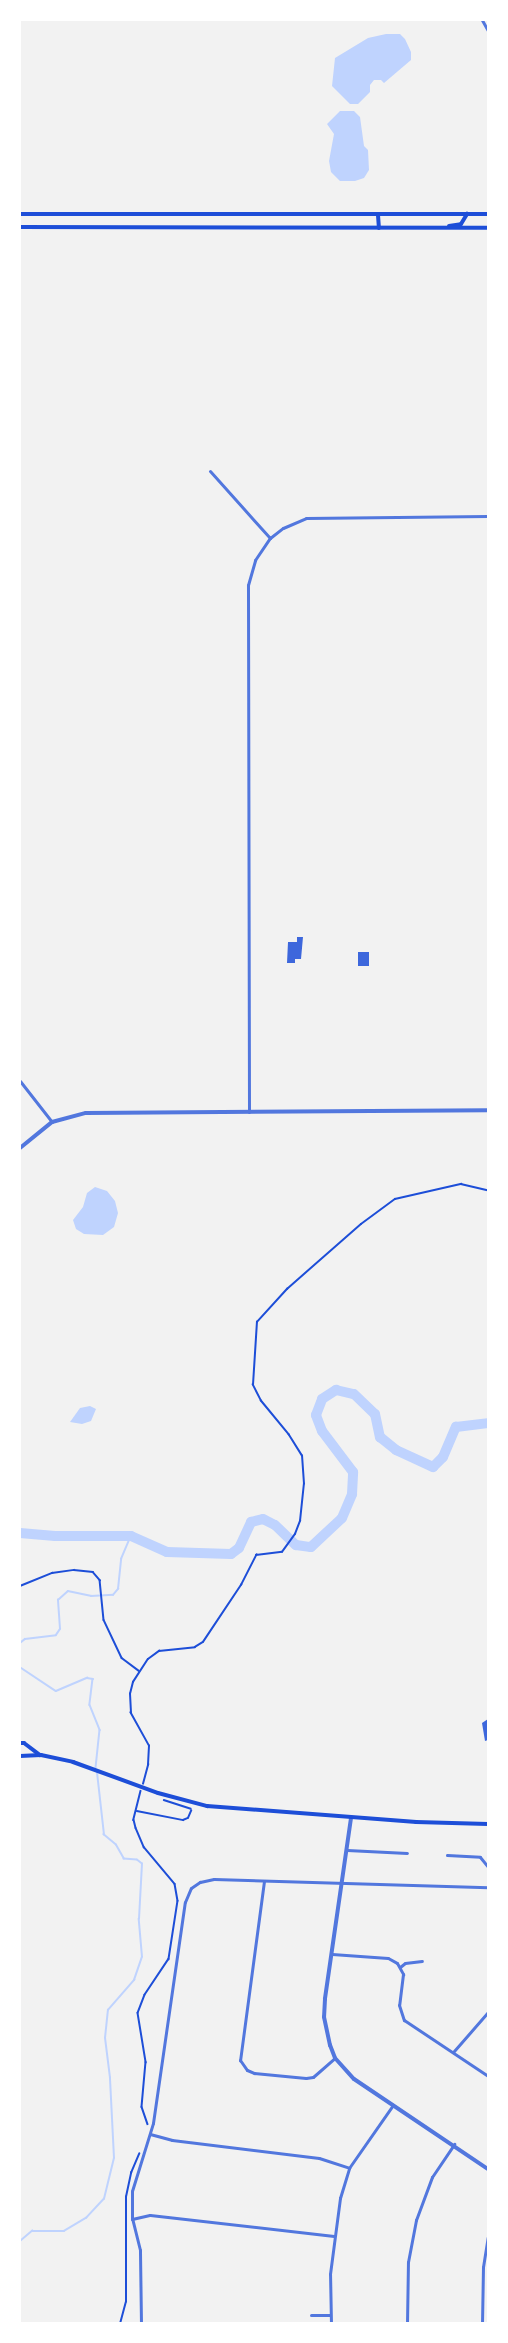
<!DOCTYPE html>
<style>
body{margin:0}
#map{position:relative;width:508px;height:2343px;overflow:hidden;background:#f2f2f2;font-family:Quicksand,sans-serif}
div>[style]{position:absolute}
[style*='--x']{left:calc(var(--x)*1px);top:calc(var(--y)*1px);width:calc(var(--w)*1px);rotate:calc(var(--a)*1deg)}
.water>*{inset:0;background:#bfd3fe}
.stream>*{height:1.5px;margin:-0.75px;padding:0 0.75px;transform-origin:0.75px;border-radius:0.75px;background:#bfd3fe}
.river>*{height:10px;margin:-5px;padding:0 5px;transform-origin:5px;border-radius:5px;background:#bfd3fe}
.building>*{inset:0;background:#3d67dc;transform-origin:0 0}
.path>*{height:1.5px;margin:-0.75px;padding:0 0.75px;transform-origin:0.75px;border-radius:0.75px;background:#1d4ed8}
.minor>*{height:3px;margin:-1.5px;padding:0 1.5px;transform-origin:1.5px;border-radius:1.5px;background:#5277de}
.tertiary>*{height:4px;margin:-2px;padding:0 2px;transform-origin:2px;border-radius:2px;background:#5277de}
.secondary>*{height:4px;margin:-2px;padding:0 2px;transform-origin:2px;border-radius:2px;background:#1d4ed8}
span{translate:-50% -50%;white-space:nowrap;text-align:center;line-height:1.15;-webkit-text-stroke:4.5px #fff;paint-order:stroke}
.frame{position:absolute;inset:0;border:21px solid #fff;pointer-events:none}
</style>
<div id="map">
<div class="water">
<div style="clip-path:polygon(386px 34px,400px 34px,405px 39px,411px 52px,411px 60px,384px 83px,381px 80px,374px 80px,370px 85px,370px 92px,358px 104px,350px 104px,332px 86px,335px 58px,368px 38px)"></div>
<div style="clip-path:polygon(340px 111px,354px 111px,360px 117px,364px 146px,368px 150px,369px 170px,364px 178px,355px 181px,340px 181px,331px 172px,329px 161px,334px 134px,327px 124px)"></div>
<div style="clip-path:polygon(95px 1187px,107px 1191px,115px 1201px,118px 1213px,114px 1227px,103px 1235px,84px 1234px,76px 1229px,73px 1220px,83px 1207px,87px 1193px)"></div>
<div style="clip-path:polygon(90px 1406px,96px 1409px,91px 1421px,82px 1424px,70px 1422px,80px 1408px)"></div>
</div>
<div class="stream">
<div style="--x:20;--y:1643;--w:6;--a:-39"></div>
<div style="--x:25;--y:1639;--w:31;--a:-7"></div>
<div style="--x:56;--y:1635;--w:7;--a:-56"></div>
<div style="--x:60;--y:1629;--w:29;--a:-94"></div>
<div style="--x:58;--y:1600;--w:13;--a:-42"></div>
<div style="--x:68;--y:1591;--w:24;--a:12"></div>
<div style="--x:91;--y:1596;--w:22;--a:-3"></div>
<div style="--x:113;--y:1595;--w:8;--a:-50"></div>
<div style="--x:118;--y:1589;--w:30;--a:-84"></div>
<div style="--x:121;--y:1559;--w:25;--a:-67"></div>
<div style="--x:20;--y:1667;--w:43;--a:33.7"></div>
<div style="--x:56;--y:1691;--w:34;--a:-23"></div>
<div style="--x:87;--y:1678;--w:6;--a:9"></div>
<div style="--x:93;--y:1679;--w:26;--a:97"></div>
<div style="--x:90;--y:1705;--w:27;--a:68"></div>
<div style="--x:100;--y:1730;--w:38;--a:96"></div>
<div style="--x:20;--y:2241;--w:16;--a:-40"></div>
<div style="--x:32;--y:2231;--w:32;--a:0"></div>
<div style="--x:64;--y:2231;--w:26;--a:-31"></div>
<div style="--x:86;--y:2218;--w:26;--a:-47"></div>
<div style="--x:104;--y:2199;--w:42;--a:-76.3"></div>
<div style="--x:114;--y:2158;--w:80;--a:-92.9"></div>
<div style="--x:110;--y:2078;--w:40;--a:-97.1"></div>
<div style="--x:105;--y:2038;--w:28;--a:-84"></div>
<div style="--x:108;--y:2010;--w:40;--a:-49"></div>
<div style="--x:134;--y:1980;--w:24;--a:-71"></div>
<div style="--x:142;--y:1957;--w:38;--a:-95"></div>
<div style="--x:139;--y:1919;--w:55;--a:-86.9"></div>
<div style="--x:142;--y:1864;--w:6;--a:-141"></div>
<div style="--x:137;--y:1860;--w:13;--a:-176"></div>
<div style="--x:124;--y:1859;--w:16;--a:-120"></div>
<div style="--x:116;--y:1845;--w:16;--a:-140"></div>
<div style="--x:104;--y:1835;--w:62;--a:-96.4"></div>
</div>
<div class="river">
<div style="--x:20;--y:1533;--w:35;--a:5"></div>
<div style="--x:55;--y:1536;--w:76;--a:0"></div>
<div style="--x:131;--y:1536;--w:39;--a:24"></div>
<div style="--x:167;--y:1552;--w:64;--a:1.8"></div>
<div style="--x:231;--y:1554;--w:10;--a:-37"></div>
<div style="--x:239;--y:1548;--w:29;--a:-65"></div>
<div style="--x:251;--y:1522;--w:12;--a:-14"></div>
<div style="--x:263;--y:1519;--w:13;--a:27"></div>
<div style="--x:275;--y:1525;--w:29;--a:44"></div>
<div style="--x:296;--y:1545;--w:15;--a:8"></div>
<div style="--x:311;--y:1547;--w:42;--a:-43.1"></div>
<div style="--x:342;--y:1518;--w:26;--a:-67"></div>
<div style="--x:352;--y:1494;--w:22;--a:-87"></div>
<div style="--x:353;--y:1472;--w:51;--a:-127.1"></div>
<div style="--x:322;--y:1431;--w:17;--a:-111"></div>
<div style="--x:316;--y:1415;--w:17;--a:-69"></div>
<div style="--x:322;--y:1399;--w:17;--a:-33"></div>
<div style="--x:336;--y:1390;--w:18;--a:13"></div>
<div style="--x:354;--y:1394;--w:29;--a:44"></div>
<div style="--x:375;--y:1414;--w:24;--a:78"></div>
<div style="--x:380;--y:1437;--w:21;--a:39"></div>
<div style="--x:396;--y:1450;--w:41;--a:24.7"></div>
<div style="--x:433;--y:1467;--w:14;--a:-45"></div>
<div style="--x:443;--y:1457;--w:33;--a:-67"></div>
<div style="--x:456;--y:1427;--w:32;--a:-7"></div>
</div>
<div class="building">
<div style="clip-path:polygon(297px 937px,303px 937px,301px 959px,295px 959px,295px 963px,287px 963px,288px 942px,297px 942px)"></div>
<div style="left:358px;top:952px;width:11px;height:14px"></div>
<div style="clip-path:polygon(488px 1719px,488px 1740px,485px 1741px,482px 1723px)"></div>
</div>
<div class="path">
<div style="--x:20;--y:1586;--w:35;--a:-22"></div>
<div style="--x:52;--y:1573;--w:22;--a:-8"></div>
<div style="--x:74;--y:1570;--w:19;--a:6"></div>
<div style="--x:93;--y:1572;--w:11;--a:49"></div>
<div style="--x:100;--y:1580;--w:40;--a:84.3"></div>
<div style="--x:104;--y:1620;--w:42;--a:64.7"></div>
<div style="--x:122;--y:1658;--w:21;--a:37"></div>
<div style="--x:143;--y:1784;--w:20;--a:-75"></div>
<div style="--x:148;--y:1765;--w:19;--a:-87"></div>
<div style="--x:149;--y:1746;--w:38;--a:-119"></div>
<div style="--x:131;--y:1713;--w:19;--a:-93"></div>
<div style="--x:130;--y:1694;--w:12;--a:-76"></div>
<div style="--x:133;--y:1682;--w:27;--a:-57"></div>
<div style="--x:148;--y:1659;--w:14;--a:-36"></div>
<div style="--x:159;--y:1651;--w:36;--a:-6"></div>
<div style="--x:195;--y:1647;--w:9;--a:-32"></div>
<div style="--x:203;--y:1642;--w:69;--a:-56.3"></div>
<div style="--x:241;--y:1585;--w:34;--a:-63"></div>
<div style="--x:256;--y:1555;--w:26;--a:-7"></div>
<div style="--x:282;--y:1552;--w:22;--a:-54"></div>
<div style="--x:295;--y:1534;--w:14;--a:-69"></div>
<div style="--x:300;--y:1521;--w:37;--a:-84"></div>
<div style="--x:304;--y:1484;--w:28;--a:-94"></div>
<div style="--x:302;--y:1456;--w:25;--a:-122"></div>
<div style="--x:289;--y:1435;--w:44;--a:-129.5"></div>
<div style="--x:261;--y:1401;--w:18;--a:-117"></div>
<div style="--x:253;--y:1385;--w:63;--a:-86.4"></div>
<div style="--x:257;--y:1322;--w:45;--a:-47.7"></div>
<div style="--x:287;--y:1289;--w:98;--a:-41.3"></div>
<div style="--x:361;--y:1224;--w:42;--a:-36.3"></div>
<div style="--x:395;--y:1199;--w:68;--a:-12.8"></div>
<div style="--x:461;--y:1184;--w:28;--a:13"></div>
<div style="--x:141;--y:1791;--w:30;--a:104"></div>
<div style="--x:134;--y:1820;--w:8;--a:76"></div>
<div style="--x:136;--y:1828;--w:21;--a:67"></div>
<div style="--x:144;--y:1847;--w:48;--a:50"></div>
<div style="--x:175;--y:1884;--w:17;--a:80"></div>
<div style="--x:178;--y:1901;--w:59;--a:98.8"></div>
<div style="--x:169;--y:1959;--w:43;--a:123.7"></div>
<div style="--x:145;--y:1995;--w:19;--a:111"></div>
<div style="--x:138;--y:2013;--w:50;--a:80.7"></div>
<div style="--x:146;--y:2062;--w:45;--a:95.1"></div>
<div style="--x:142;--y:2107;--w:18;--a:71"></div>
<div style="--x:164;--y:1800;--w:28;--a:18"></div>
<div style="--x:137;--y:1811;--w:47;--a:11.1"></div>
<div style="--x:183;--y:1820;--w:5;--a:-22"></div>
<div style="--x:188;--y:1818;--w:8;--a:-67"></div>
<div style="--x:120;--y:2324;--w:23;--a:-75"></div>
<div style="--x:126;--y:2302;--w:105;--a:-90"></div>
<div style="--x:126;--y:2197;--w:25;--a:-78"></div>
<div style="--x:131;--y:2173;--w:21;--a:-67"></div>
</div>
<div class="minor">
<div style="--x:482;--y:20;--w:13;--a:61"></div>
<div style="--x:210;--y:471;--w:90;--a:48.2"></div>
<div style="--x:20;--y:1081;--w:52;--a:52"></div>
<div style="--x:249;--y:1112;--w:527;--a:-90.11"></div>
<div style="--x:248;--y:585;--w:26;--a:-74"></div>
<div style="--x:255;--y:560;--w:27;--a:-56"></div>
<div style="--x:270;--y:538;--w:16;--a:-38"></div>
<div style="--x:283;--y:528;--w:25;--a:-23"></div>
<div style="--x:306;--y:518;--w:182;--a:-0.6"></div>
<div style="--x:347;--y:1850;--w:60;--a:2.9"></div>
<div style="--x:447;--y:1855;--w:33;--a:3"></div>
<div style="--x:480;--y:1857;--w:13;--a:51"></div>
<div style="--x:264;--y:1881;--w:181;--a:97.6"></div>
<div style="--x:240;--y:2060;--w:12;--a:55"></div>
<div style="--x:247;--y:2070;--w:8;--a:23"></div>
<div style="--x:254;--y:2073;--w:52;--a:5.5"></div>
<div style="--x:306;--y:2078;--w:7;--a:-8"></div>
<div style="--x:313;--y:2077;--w:29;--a:-41"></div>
<div style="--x:332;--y:1954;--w:56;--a:4.1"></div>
<div style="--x:388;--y:1958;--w:10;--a:29"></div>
<div style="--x:397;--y:1963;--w:13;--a:61"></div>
<div style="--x:403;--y:1974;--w:31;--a:97"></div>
<div style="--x:399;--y:2005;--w:16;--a:72"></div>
<div style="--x:404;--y:2020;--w:101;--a:33.7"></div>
<div style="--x:400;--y:1967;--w:6;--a:-39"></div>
<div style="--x:405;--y:1963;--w:17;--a:-7"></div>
<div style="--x:454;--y:2051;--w:52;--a:-48.9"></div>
<div style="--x:150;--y:2134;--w:23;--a:15"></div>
<div style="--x:172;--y:2140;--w:148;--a:7"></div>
<div style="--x:319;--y:2158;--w:32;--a:18"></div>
<div style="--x:132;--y:2219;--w:18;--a:-13"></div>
<div style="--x:150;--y:2215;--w:185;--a:6.5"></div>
<div style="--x:311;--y:2315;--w:19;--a:0"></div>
<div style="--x:141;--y:2324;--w:74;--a:-90.8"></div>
<div style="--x:140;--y:2250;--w:32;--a:-104"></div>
<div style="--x:132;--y:2219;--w:28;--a:-90"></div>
<div style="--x:132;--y:2191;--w:71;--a:-72.8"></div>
<div style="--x:153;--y:2123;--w:223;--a:-81.8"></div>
<div style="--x:185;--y:1902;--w:15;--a:-67"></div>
<div style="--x:191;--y:1888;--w:11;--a:-34"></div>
<div style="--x:200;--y:1882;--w:14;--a:-12"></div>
<div style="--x:214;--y:1879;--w:274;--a:1.7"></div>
<div style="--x:331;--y:2324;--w:50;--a:-91.1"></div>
<div style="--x:330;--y:2274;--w:77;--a:-82.5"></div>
<div style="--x:340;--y:2198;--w:31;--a:-73"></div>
<div style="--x:349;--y:2168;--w:77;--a:-55.1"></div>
<div style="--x:407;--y:2324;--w:62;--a:-89.1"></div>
<div style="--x:408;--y:2262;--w:43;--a:-79.2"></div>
<div style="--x:416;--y:2220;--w:46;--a:-69.6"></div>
<div style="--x:432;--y:2177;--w:40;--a:-56"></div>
<div style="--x:482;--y:2324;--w:57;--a:-89"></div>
<div style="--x:483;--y:2267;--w:30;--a:-81"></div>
</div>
<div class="tertiary">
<div style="--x:20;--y:1148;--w:41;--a:-39.1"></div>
<div style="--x:52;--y:1122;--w:35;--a:-15"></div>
<div style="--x:86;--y:1113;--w:402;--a:-0.4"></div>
<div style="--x:351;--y:1818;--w:183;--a:98.2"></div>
<div style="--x:325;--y:1999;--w:18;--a:93"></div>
<div style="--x:324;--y:2017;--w:29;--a:78"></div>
<div style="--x:330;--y:2045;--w:14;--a:69"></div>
<div style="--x:335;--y:2058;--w:28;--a:48"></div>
<div style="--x:354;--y:2079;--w:161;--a:33.9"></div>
</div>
<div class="secondary">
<div style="--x:20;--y:214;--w:468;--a:0"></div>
<div style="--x:378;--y:215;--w:13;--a:86"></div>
<div style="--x:449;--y:226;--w:12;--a:-9"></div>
<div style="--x:461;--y:224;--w:12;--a:-59"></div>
<div style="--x:20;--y:227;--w:468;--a:0.1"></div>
<div style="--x:20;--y:1743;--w:4;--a:0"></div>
<div style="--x:24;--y:1743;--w:20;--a:37"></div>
<div style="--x:20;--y:1756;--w:21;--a:-3"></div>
<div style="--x:41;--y:1755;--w:33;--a:12"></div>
<div style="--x:73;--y:1762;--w:90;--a:20"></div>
<div style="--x:158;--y:1793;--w:51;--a:14.9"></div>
<div style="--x:207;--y:1806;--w:210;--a:4.4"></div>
<div style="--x:416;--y:1822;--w:72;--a:1.6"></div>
</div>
<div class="frame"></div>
</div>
